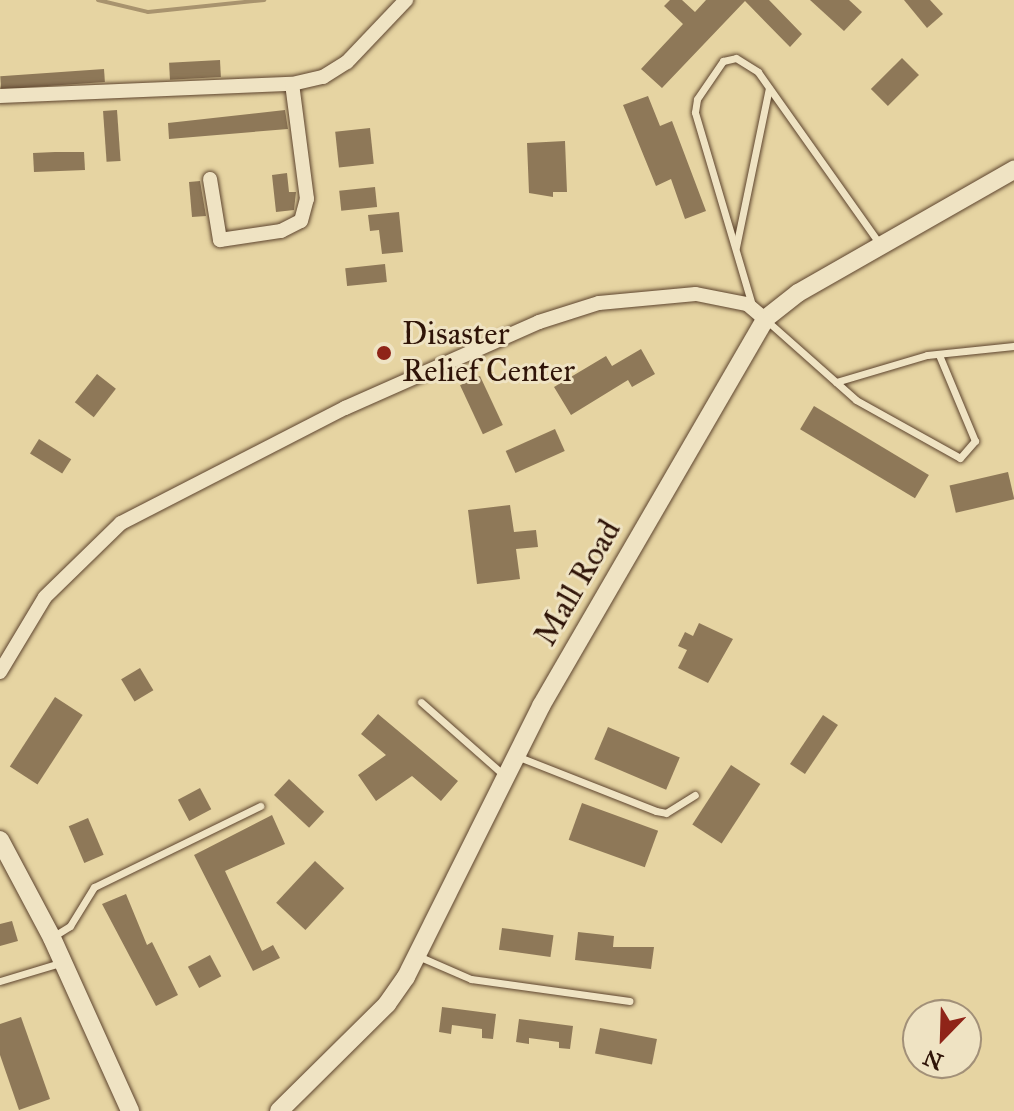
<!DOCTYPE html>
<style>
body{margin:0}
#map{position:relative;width:1014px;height:1111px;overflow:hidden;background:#e6d4a2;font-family:"IM FELL Great Primer",serif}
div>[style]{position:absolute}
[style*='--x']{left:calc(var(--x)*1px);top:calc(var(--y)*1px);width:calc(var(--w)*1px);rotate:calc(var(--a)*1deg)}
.stream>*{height:4px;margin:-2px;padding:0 2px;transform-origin:2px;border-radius:2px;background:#a8936e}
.building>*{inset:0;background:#8e7858;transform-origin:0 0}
.roads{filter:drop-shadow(0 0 2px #5d442e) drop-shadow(0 0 2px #5d442e)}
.service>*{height:7px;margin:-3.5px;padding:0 3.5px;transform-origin:3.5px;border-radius:3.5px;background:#efe3c3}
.minor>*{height:14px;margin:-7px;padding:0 7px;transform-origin:7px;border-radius:7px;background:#efe3c3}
.tertiary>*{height:18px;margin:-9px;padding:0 9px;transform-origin:9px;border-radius:9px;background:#efe3c3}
.dots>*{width:22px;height:22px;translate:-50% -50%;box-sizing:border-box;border:4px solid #efe3c3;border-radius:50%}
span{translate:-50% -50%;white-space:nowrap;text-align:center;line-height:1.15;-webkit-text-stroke:6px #efe3c3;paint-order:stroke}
.poi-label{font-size:32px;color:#2f1408}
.left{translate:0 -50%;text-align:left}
.street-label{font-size:32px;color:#2f1408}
.north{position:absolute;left:902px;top:999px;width:80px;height:80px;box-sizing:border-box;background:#efe3c3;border:2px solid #a29078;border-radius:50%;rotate:203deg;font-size:22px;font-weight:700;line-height:32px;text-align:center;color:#2f1408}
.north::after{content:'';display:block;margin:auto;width:28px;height:36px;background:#8f2418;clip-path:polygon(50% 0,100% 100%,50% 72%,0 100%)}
</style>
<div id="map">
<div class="stream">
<div style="--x:98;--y:0;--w:51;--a:13.5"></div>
<div style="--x:148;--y:12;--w:117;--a:-5.9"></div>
</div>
<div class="building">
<div style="clip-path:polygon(670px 0,682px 0,695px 12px,706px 0,769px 0,802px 34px,790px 47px,745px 1px,662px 88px,641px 69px,683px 24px,664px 6px)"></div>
<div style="clip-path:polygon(810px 0,849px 0,862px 12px,844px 31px)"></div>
<div style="clip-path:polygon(904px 0,930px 0,943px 14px,927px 28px)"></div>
<div style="left:902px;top:58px;width:24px;height:44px;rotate:45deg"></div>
<div style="left:220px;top:60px;width:17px;height:51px;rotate:87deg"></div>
<div style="left:104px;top:69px;width:13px;height:104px;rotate:86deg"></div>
<div style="clip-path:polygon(648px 96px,660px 126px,672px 121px,706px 211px,685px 219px,671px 179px,656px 186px,623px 105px)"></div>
<div style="left:117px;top:110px;width:51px;height:14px;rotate:86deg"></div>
<div style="clip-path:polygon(285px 110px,288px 129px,169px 139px,168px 123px)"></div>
<div style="left:370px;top:128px;width:36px;height:35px;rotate:84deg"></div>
<div style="clip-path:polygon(565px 141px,567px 192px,553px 192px,553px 197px,529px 193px,527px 143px)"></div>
<div style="clip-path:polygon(55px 152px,84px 152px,85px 170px,34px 172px,33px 153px)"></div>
<div style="clip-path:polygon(287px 173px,289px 192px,296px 192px,294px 210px,276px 212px,272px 175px)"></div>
<div style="clip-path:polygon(200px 181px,206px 216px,192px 217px,189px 182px)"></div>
<div style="left:375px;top:187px;width:20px;height:36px;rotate:84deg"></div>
<div style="clip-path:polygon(399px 212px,403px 252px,382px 254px,379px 230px,370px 231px,368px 215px)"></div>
<div style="left:385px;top:264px;width:18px;height:40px;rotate:84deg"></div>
<div style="clip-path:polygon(641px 349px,655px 374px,632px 387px,628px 380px,571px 415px,554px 387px,606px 356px,612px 366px)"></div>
<div style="left:97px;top:374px;width:24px;height:36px;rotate:38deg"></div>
<div style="left:480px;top:376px;width:54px;height:22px;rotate:65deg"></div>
<div style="left:814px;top:406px;width:134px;height:27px;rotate:31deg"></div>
<div style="left:555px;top:429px;width:24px;height:54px;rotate:66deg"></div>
<div style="left:39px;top:439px;width:38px;height:17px;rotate:32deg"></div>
<div style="left:1008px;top:472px;width:28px;height:60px;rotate:77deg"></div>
<div style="clip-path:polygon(510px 505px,514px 532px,536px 530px,538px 547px,516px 549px,520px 579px,477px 584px,468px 510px)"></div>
<div style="clip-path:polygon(699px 623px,733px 639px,708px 683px,678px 668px,687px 650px,678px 646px,685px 632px,693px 636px)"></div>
<div style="left:140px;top:668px;width:26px;height:22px;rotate:59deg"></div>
<div style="left:55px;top:697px;width:33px;height:83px;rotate:33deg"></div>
<div style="clip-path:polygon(378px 714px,458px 781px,441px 801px,412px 776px,376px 801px,358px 775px,386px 755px,361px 734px)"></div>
<div style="left:823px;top:715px;width:18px;height:59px;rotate:34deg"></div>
<div style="left:608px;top:727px;width:78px;height:35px;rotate:23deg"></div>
<div style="left:731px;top:765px;width:35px;height:71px;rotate:33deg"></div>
<div style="left:289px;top:779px;width:48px;height:22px;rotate:43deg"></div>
<div style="left:200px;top:788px;width:24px;height:25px;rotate:62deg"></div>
<div style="left:582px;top:803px;width:81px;height:39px;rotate:20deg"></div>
<div style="clip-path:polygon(272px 815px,285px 844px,225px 871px,262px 951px,273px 945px,280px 958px,253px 971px,194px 855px)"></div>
<div style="left:88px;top:818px;width:40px;height:21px;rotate:67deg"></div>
<div style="left:315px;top:861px;width:40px;height:57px;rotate:43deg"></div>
<div style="clip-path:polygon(126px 894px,147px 945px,152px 942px,178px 995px,156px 1006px,102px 904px)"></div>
<div style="clip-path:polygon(12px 921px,18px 941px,0 946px,0 924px)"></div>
<div style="left:502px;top:928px;width:52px;height:22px;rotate:8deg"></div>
<div style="clip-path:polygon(578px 932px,614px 936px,613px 947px,654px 947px,651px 969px,575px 960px)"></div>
<div style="left:210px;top:955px;width:24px;height:25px;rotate:62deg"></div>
<div style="clip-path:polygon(442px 1007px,496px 1014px,493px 1039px,482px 1038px,482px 1029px,452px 1025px,451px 1034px,439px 1032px)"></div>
<div style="clip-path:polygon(21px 1017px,50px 1099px,19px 1110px,0 1055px,0 1024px)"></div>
<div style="clip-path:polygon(519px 1019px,573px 1026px,570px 1049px,559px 1048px,559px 1042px,529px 1038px,529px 1044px,516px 1042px)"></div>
<div style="left:600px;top:1028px;width:58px;height:26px;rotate:11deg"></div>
</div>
<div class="roads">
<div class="service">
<div style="--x:736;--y:247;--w:162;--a:-78.3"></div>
<div style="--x:752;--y:305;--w:201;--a:-106.5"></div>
<div style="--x:695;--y:112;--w:13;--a:-81"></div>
<div style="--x:697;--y:99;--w:46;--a:-55.6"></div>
<div style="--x:723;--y:61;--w:13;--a:-13"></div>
<div style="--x:736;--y:58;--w:26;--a:32"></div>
<div style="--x:758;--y:72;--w:211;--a:54.7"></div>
<div style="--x:766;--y:320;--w:120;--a:41.6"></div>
<div style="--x:856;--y:400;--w:119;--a:29.1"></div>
<div style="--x:960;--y:458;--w:23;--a:-49"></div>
<div style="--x:975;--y:441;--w:93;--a:-112.7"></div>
<div style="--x:836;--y:382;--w:95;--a:-16.5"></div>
<div style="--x:927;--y:355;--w:87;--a:-5.9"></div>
<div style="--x:421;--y:702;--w:113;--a:41.4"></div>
<div style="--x:519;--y:757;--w:147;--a:21.5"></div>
<div style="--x:656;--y:811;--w:10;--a:11"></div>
<div style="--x:666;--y:813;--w:34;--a:-32"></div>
<div style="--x:54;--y:936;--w:19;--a:-32"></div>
<div style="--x:70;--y:926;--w:46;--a:-58.4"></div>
<div style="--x:94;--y:887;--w:185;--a:-26"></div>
<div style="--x:418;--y:956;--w:58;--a:23.5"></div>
<div style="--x:471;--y:979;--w:160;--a:7.9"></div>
<div style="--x:0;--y:981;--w:63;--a:-16.7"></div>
</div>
<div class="minor">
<div style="--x:0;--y:96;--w:292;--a:-2.4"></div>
<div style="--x:292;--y:84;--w:32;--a:-13"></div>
<div style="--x:323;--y:77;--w:28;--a:-32"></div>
<div style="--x:347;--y:62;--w:86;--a:-46.4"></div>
<div style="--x:210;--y:179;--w:62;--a:80.7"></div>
<div style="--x:220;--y:240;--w:62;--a:-8.4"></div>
<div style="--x:281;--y:231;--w:22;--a:-27"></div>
<div style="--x:301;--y:221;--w:23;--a:-75"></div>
<div style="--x:307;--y:199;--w:116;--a:-97.4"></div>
<div style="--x:0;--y:672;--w:87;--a:-59"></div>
<div style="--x:45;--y:597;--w:106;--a:-44.2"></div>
<div style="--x:121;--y:523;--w:252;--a:-27.2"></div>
<div style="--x:345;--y:408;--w:212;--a:-23.9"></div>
<div style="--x:539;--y:322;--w:63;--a:-17.6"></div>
<div style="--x:599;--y:303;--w:97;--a:-5.3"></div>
<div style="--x:696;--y:294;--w:52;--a:11.1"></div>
<div style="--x:747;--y:304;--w:23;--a:40"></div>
</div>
<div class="tertiary">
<div style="--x:0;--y:840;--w:111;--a:62"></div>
<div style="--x:52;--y:938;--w:190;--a:65.7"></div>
<div style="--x:279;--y:1111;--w:152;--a:-44.7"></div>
<div style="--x:387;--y:1004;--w:33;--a:-55"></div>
<div style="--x:406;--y:977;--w:303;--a:-63.5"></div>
<div style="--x:541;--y:706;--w:447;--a:-59.9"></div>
<div style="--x:765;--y:319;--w:42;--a:-38.2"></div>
<div style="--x:798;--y:293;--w:249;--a:-29.7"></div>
</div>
</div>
<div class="dots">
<div style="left:384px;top:353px;background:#8f2418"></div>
</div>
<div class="poi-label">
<span class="left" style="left:402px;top:353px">Disaster<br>Relief Center</span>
</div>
<div class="street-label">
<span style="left:578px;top:583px;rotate:-60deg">Mall Road</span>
</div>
<div class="north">N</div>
</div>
